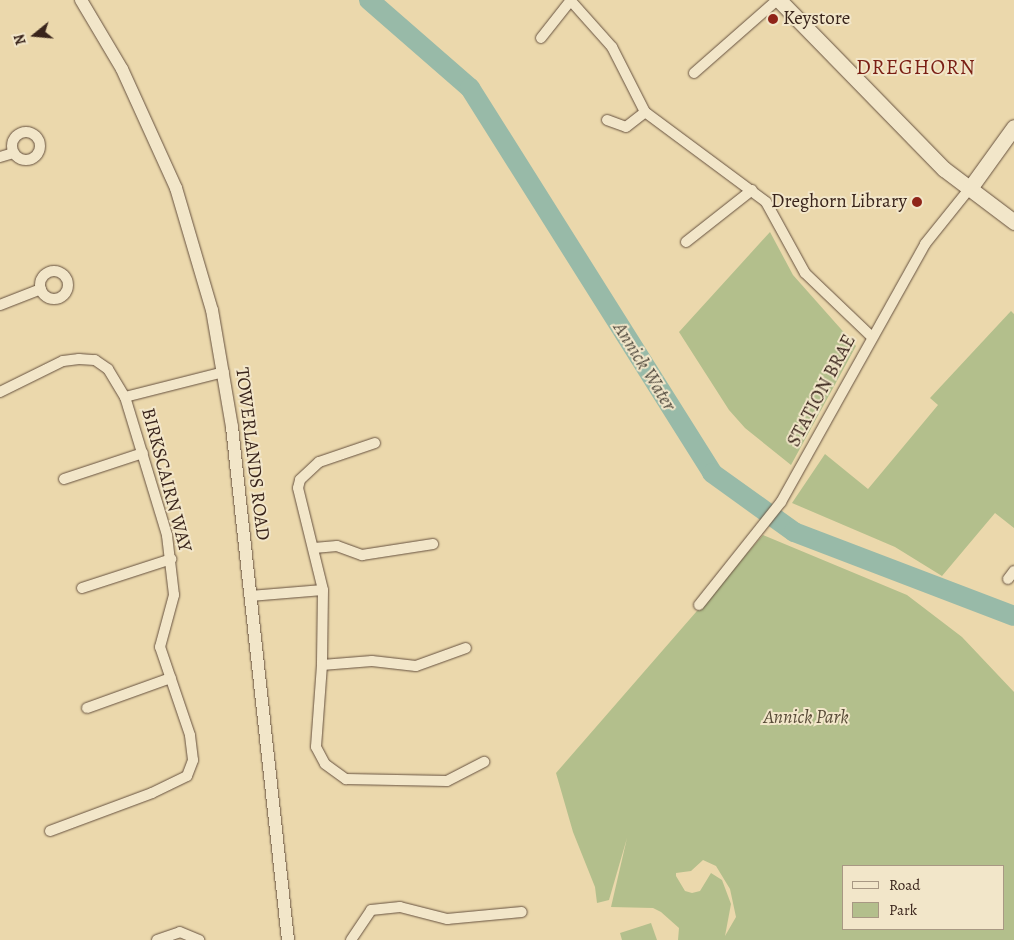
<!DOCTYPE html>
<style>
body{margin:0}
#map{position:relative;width:1014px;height:940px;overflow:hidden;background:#ebd8ac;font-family:Alegreya,serif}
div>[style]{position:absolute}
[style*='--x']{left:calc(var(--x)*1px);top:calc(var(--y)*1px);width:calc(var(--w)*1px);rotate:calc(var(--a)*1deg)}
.green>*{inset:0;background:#b3bf8c}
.river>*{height:20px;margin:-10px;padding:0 10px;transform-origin:10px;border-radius:10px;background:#98baa8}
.roads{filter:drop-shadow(0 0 1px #66513f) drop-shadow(0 0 1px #66513f)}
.minor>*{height:10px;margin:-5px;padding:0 5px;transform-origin:5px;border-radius:5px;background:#f2e6c9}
.minor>.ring{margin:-5px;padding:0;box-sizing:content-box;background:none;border:10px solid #f2e6c9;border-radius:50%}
.tertiary>*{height:12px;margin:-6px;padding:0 6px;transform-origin:6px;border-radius:6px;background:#f2e6c9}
.secondary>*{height:15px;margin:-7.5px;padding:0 7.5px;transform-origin:7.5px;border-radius:7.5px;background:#f2e6c9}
.dots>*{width:14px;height:14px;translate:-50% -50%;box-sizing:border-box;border:2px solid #f2e6c9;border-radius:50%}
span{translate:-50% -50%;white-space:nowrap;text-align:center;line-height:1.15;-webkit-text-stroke:4px #f2e6c9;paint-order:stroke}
.poi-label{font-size:19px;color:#39241b}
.left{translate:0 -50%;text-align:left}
.right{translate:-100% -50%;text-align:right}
.street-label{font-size:19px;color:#39241b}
.park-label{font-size:19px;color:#584b37;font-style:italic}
.water-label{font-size:20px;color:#514a3e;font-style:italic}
.quarter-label{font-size:21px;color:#7a1f14;letter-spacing:1px}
.legend{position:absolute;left:842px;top:865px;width:162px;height:65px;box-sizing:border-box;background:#f2e6c9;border:1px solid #a89883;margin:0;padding:6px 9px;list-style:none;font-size:15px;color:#39241b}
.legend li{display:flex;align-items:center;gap:10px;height:25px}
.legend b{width:25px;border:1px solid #a89883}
.north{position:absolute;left:10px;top:10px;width:50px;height:50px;-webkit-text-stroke:4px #f2e6c9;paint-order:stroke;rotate:253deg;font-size:14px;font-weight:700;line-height:20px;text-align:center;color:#39241b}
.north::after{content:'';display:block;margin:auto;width:18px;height:22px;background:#39241b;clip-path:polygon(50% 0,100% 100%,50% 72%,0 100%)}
</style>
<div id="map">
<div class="green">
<div style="clip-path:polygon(770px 232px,793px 275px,856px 346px,791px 465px,745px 428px,729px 410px,679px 332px)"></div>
<div style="clip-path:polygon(1011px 311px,1014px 314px,1014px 528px,995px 513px,942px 576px,895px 547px,792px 503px,825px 454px,868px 489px,938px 405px,930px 398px)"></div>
<div style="clip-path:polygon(evenodd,763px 535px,907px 595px,962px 637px,1014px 692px,1014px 940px,678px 940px,679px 928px,661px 912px,653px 908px,611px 907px,627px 838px,609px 900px,597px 903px,595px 887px,573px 832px,556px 773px,763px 535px,703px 860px,716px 866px,730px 889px,736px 917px,725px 936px,731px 904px,722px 880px,711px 873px,700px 891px,692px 893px,685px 891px,676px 876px,676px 873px,691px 871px,703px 860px,763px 535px,843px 866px,1003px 866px,1003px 929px,843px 929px,843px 866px)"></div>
<div style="clip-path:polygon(651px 923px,657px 940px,622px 940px,620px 933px)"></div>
</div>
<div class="river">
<div style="--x:369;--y:0;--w:134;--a:41.1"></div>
<div style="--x:470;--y:88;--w:455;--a:57.8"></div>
<div style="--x:712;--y:473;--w:101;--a:35.7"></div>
<div style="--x:794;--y:532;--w:235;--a:20.9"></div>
</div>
<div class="roads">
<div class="minor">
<div style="--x:571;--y:1;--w:62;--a:48.3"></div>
<div style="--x:612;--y:47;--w:73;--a:63.1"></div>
<div style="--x:645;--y:112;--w:151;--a:36.6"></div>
<div style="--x:766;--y:202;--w:81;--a:61.2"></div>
<div style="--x:805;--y:273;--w:91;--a:43.7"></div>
<div style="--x:541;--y:38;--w:48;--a:-51.7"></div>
<div style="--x:694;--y:73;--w:111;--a:-41.3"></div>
<div style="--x:607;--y:120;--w:20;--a:20"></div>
<div style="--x:626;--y:127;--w:24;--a:-38"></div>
<div class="ring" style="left:12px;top:132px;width:18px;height:18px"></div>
<div style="--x:0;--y:157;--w:14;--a:-17"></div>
<div style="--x:686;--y:242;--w:84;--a:-38.2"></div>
<div class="ring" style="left:40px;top:271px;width:18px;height:18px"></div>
<div style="--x:0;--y:305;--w:44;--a:-21.3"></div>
<div style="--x:0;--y:392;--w:70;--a:-26.2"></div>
<div style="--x:63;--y:361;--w:16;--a:-7"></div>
<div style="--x:79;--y:359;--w:16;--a:4"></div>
<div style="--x:95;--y:360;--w:16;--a:35"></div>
<div style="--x:108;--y:369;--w:33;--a:59"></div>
<div style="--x:125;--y:397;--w:102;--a:-14.2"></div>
<div style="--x:375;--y:443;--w:59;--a:161.3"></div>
<div style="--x:319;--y:462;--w:26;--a:137"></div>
<div style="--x:300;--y:480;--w:8;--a:104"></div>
<div style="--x:298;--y:488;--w:105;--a:76.2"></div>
<div style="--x:323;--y:590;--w:75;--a:90.8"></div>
<div style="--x:322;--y:665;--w:82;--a:94.2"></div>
<div style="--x:316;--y:747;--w:19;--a:62"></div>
<div style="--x:325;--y:764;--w:26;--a:36"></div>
<div style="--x:346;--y:779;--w:101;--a:1.1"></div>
<div style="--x:447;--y:781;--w:42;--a:-27.2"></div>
<div style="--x:64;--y:479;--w:83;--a:-18.2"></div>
<div style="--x:314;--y:548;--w:23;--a:-5"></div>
<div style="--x:337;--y:546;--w:27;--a:20"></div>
<div style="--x:362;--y:555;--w:72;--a:-8.8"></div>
<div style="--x:1008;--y:579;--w:10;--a:-53"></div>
<div style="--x:82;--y:588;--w:94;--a:-18"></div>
<div style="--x:250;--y:596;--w:73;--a:-4.7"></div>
<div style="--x:699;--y:605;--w:132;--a:-51.5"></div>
<div style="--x:781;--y:502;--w:295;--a:-60.8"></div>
<div style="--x:925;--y:244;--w:72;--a:-51.2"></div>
<div style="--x:322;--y:665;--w:50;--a:-4.6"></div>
<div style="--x:372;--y:661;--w:44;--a:6.5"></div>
<div style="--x:416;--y:666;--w:53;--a:-19.8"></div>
<div style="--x:87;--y:708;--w:89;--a:-19.7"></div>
<div style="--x:50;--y:831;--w:109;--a:-20.4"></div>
<div style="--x:152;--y:793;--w:39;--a:-26"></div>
<div style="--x:187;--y:776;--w:17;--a:-69"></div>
<div style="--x:193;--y:760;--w:25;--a:-97"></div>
<div style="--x:190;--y:735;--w:93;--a:-108.8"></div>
<div style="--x:160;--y:647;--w:54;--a:-74.9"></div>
<div style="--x:174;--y:595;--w:60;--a:-96.7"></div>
<div style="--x:167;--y:535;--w:144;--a:-106.9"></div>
<div style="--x:157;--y:940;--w:24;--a:-19"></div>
<div style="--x:180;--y:932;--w:21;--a:23"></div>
<div style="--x:351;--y:940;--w:36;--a:-56"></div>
<div style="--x:371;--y:910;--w:29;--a:-6"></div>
<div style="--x:400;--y:907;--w:49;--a:14.3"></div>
<div style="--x:447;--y:919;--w:75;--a:-5.3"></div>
</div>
<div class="tertiary">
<div style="--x:81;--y:0;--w:80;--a:59.3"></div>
<div style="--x:122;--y:69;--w:131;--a:65.6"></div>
<div style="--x:176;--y:188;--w:127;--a:73.6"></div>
<div style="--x:212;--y:310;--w:119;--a:80.3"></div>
<div style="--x:232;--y:427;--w:516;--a:83.77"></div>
</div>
<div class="secondary">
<div style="--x:779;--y:0;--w:236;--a:45.7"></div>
<div style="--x:944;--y:169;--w:88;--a:37.1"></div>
<div style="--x:970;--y:188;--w:75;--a:-54.2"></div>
</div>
</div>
<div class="dots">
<div style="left:773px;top:19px;background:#8f2418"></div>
<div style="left:917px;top:202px;background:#8f2418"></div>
</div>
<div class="poi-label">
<span class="left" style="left:783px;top:19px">Keystore</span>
<span class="right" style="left:907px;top:202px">Dreghorn Library</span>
</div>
<div class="street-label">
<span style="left:822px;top:391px;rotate:-62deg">STATION BRAE</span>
<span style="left:252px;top:454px;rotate:83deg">TOWERLANDS ROAD</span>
<span style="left:166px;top:480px;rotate:75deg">BIRKSCAIRN WAY</span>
</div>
<div class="park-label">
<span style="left:806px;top:718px">Annick Park</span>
</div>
<div class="water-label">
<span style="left:645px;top:366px;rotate:58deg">Annick Water</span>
</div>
<div class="quarter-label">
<span style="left:916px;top:67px">DREGHORN</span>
</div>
<ul class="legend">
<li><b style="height:6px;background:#f2e6c9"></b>Road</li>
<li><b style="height:14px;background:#b3bf8c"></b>Park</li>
</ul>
<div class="north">N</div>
</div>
